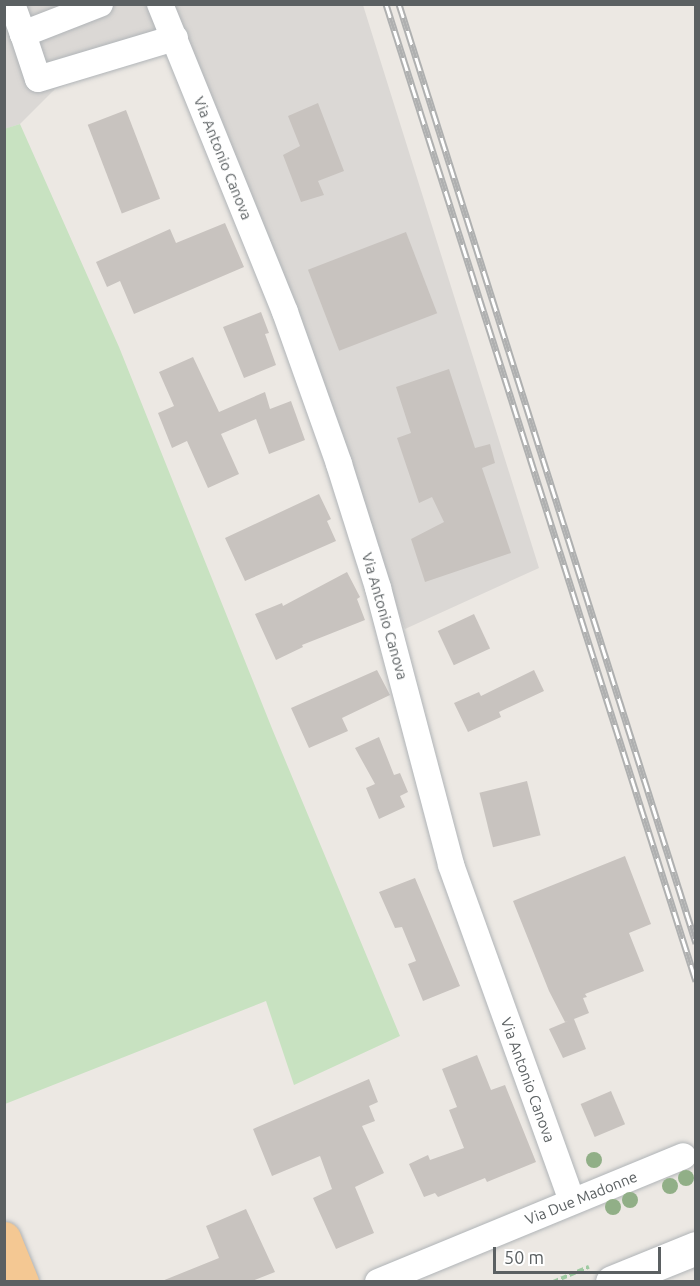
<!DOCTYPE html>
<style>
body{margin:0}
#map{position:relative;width:700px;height:1286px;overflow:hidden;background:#ece8e3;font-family:Ubuntu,sans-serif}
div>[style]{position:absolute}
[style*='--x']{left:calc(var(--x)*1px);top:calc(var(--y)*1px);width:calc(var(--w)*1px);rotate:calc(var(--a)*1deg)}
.industrial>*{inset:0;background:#dbd8d5}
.green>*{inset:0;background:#c8e2c1}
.building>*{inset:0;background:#c8c3bf;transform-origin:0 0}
.path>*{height:4px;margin-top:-2px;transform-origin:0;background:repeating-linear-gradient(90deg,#9fcaa2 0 6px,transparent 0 9px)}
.roads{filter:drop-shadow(0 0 2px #b0b4b7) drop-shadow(0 0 2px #b0b4b7)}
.minor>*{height:26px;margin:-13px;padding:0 13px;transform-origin:13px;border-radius:13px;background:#fff}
.secondary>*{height:33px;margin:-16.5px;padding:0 16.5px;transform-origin:16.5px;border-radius:16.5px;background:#fff}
.motorway>*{height:33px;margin:-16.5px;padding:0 16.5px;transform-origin:16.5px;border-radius:16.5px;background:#f4c893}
.rail>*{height:7px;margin-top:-3.5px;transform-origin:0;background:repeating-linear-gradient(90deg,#fff 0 14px,#afb0b0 0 28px);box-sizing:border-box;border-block:2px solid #afb0b0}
.trees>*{width:16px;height:16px;margin:-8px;border-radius:50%;background:#91af87}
span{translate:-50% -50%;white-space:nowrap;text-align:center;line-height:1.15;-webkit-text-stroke:4.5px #fff;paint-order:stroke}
.street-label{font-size:15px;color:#5b6062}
.frame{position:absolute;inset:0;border:6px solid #5b6062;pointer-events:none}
.scale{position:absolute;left:493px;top:1247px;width:168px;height:27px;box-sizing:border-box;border:3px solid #5b6062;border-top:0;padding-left:8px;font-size:18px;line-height:21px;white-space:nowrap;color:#5b6062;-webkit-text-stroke:4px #fff;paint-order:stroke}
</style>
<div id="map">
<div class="industrial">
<div style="clip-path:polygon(5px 5px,363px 5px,539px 568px,405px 629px,177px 39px,55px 89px,20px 124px,5px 129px)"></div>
</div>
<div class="green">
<div style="clip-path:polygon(20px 124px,119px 347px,273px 731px,400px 1036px,294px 1085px,266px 1001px,5px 1104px,5px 1102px,4px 129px)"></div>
</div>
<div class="building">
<div style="clip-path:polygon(318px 103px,344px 171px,318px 181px,324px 195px,301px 202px,283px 155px,300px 146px,288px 116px)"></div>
<div style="left:126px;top:110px;width:95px;height:41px;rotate:69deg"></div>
<div style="clip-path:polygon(225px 223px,244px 267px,134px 314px,120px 281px,107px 287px,96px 262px,170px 229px,176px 243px)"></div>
<div style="left:406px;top:232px;width:87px;height:105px;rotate:69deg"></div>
<div style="clip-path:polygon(261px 312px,269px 333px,265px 334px,276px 365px,244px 378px,223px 327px)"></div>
<div style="clip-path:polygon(193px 357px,219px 412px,265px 392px,270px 409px,291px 401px,305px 440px,269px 454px,256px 419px,221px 434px,239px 474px,208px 488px,187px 441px,172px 448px,158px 413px,174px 406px,159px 372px)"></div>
<div style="clip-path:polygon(449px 369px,475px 448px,490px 444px,495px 463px,482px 468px,511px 553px,425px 582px,411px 539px,444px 522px,432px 497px,419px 503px,397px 438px,411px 433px,396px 387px)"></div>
<div style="clip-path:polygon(319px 494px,331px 519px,327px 521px,336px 541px,245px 581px,225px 538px)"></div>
<div style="clip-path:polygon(347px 572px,360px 597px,357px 599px,365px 620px,302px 645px,303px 647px,276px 660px,255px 614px,282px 603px,283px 606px)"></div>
<div style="left:474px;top:614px;width:38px;height:40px;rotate:65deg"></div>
<div style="clip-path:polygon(377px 670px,390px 695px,342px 718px,348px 731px,309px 748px,291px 708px)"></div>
<div style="clip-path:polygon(534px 670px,544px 691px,499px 712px,501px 717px,468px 732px,454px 703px,479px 692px,481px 696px)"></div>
<div style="clip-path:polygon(379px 737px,394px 775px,400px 773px,408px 792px,400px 796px,405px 807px,379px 819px,366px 788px,375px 784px,355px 748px)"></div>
<div style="left:527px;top:781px;width:56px;height:49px;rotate:76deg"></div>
<div style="clip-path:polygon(625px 856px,651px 924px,629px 933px,644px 971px,585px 994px,587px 997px,583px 998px,589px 1013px,574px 1019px,586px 1049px,563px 1058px,549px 1029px,568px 1021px,565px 1022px,549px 991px,513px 901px)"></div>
<div style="clip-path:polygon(415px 878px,460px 986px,423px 1001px,408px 964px,416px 961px,402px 927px,395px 928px,379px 892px)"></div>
<div style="clip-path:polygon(477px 1055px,491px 1090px,505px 1085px,536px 1162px,487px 1182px,485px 1178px,438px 1197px,435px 1193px,424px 1197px,409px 1164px,428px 1155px,430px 1160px,464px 1148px,449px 1110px,457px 1107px,442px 1069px)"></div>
<div style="clip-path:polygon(369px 1079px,378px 1102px,369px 1106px,375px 1121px,362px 1126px,384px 1173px,355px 1187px,374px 1233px,336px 1249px,313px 1198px,332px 1189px,320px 1156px,272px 1176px,253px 1129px)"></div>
<div style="left:611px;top:1091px;width:36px;height:33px;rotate:67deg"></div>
<div style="clip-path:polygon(246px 1209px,275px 1272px,252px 1281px,162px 1281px,219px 1258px,206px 1226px)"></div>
</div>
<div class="path">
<div style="--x:553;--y:1282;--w:39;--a:-23"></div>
</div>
<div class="roads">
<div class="minor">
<div style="--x:12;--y:4;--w:32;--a:70"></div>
<div style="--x:100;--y:4;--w:83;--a:158.7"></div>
<div style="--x:23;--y:34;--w:47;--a:71.6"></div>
<div style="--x:38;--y:79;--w:143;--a:-16.7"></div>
<div style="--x:160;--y:4;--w:332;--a:67.9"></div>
<div style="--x:285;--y:312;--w:161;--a:70.4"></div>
<div style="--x:339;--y:464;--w:130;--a:72.5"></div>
<div style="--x:378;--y:588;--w:286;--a:75.2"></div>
<div style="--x:451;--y:865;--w:357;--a:70.2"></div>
<div style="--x:378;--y:1282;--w:330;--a:-22.4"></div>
</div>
<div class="secondary">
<div style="--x:612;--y:1282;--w:91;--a:-22"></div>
</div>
<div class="motorway">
<div style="--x:4;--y:1238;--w:48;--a:67.8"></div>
</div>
</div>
<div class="rail">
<div style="--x:386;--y:4;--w:1025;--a:72.4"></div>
<div style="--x:399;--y:4;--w:985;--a:72.45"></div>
</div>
<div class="trees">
<div style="left:594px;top:1160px"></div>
<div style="left:686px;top:1178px"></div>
<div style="left:670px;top:1186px"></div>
<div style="left:630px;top:1200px"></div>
<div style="left:613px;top:1207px"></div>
</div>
<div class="street-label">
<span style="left:223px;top:158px;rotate:68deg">Via Antonio Canova</span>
<span style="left:385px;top:616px;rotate:74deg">Via Antonio Canova</span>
<span style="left:528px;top:1080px;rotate:70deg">Via Antonio Canova</span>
<span style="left:581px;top:1198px;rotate:-22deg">Via Due Madonne</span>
</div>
<div class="frame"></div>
<div class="scale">50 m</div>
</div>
